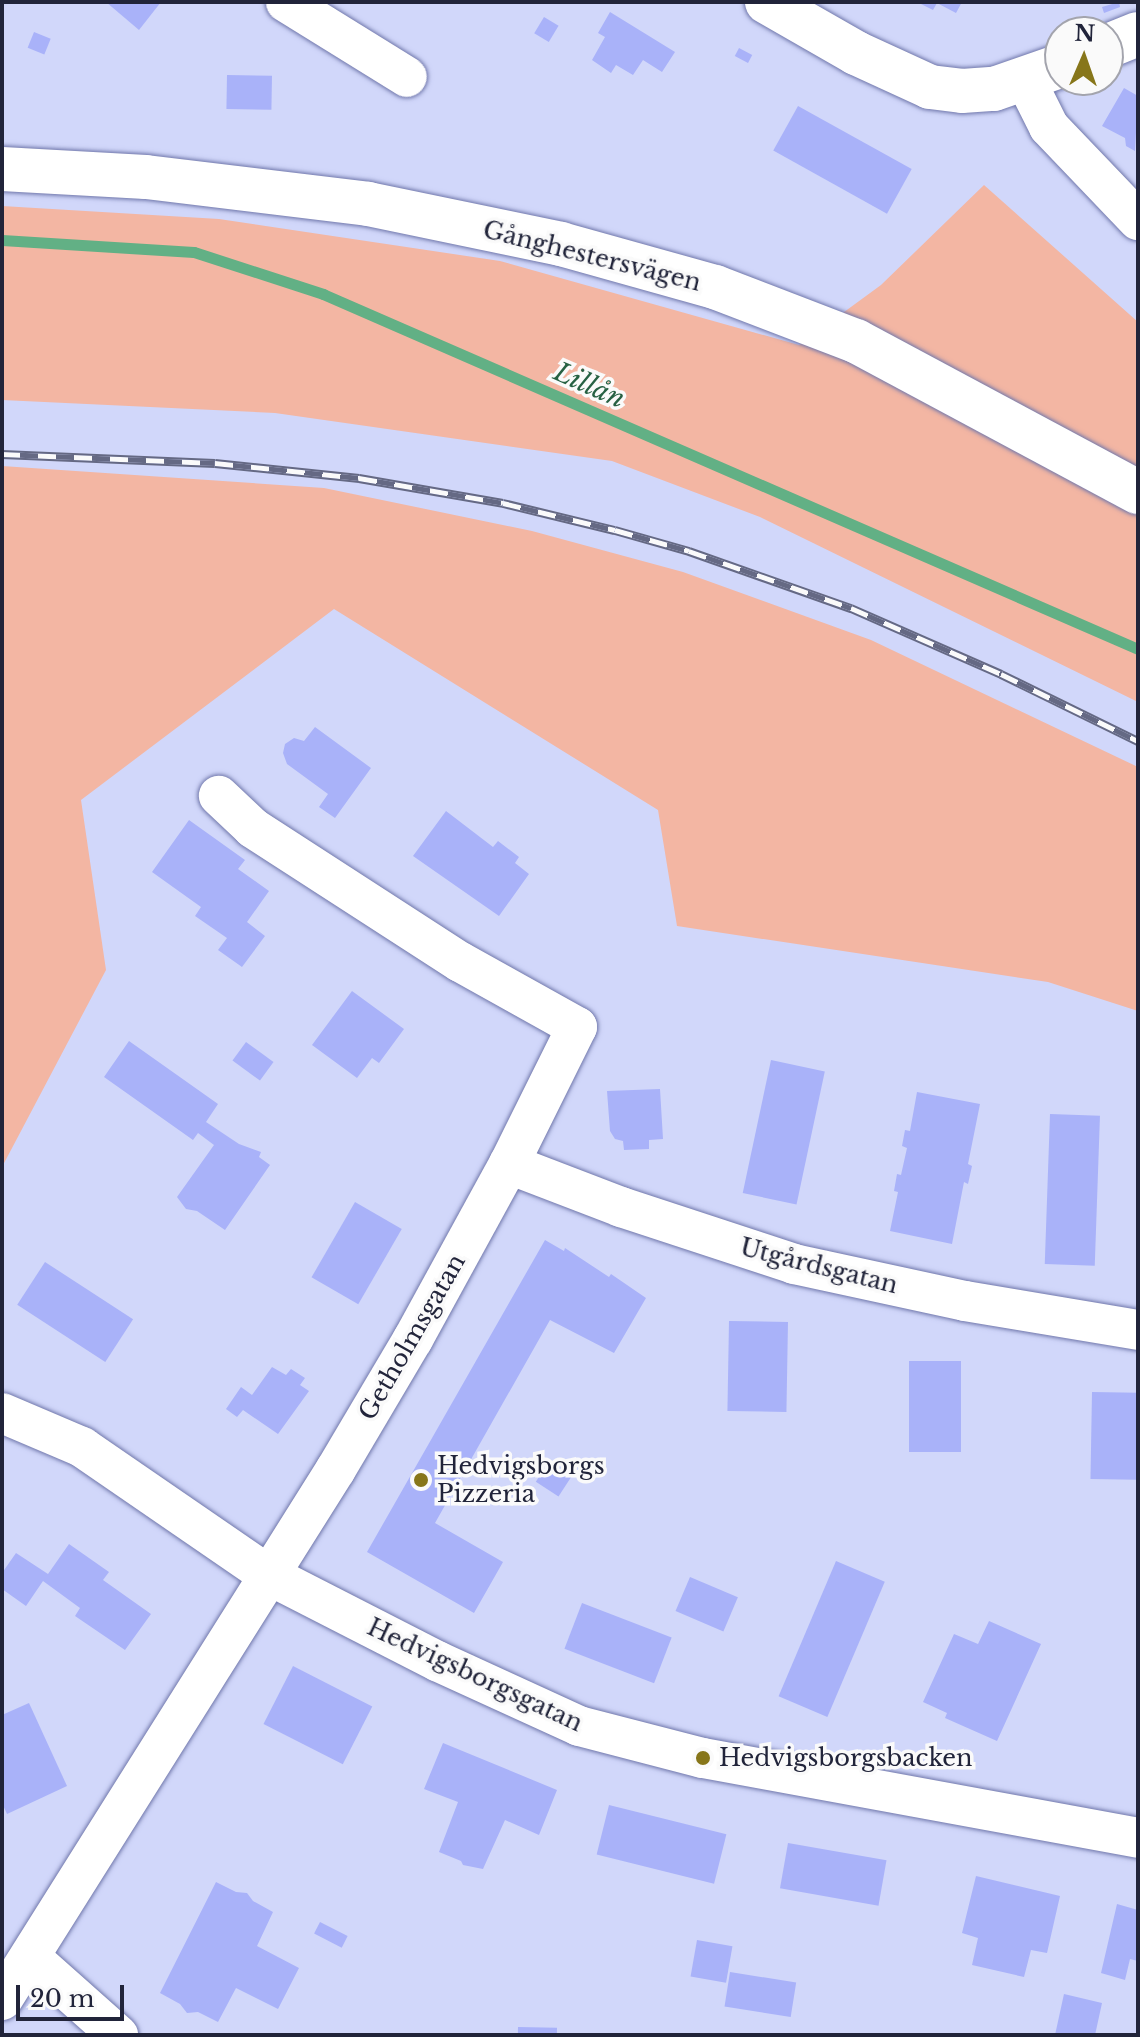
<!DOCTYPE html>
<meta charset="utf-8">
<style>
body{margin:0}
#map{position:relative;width:1140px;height:2037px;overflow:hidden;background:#d1d7fa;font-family:"Libre Baskerville",serif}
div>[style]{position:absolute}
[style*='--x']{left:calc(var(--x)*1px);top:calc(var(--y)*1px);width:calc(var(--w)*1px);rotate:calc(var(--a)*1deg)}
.green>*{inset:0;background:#f3b6a3}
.stream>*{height:11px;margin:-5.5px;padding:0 5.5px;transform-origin:5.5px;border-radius:5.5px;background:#62b085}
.building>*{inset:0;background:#a9b2f9;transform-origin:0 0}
.roads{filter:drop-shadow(0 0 2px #7077ab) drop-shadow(0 0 2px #7077ab)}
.street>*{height:40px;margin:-20px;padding:0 20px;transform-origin:20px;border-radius:20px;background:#fff}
.secondary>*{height:44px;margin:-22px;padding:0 22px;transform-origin:22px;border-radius:22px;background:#fff}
.rail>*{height:9px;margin-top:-4.5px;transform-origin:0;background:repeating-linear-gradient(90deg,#fafafa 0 18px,#656984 0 36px);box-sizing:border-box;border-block:2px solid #656984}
.dots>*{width:22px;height:22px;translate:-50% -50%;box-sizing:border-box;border:4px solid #fafafa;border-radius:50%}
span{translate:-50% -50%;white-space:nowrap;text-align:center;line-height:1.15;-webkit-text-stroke:7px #fafafa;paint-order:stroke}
.street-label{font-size:24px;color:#21243a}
.poi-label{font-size:24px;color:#21243a}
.left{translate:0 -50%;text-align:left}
.water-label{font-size:26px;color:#276143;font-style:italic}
.frame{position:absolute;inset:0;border:4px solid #21243a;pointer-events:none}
.north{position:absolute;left:1044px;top:16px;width:80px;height:80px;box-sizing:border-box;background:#fafafa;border:2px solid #a3a4ad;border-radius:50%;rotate:2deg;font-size:22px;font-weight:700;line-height:32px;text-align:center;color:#21243a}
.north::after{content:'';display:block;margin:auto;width:28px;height:36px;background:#87761a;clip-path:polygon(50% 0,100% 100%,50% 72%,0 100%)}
.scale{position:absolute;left:16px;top:1985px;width:108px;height:36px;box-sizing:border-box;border:4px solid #21243a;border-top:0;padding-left:10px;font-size:24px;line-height:28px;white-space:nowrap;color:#21243a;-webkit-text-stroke:6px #fafafa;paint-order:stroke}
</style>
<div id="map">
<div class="green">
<div style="clip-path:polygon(984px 185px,1138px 322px,1138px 702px,760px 517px,612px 461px,275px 413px,2px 400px,2px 206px,219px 219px,500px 261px,799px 345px,881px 285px)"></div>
<div style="clip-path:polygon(2px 466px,324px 488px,532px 531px,683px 572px,871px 640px,1138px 767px,1138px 1011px,1048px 982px,677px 926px,658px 810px,334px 609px,81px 800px,106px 970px,2px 1167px)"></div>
</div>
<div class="stream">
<div style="--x:2;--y:240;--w:192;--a:3.6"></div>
<div style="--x:194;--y:252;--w:136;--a:18"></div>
<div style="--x:323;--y:294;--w:889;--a:23.54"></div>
</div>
<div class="building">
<div style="clip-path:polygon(106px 2px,161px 2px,139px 30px)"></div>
<div style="clip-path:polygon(917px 2px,962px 2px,956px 13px,937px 3px,933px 10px)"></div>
<div style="clip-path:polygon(1119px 2px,1120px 7px,1104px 13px,1102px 7px)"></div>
<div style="clip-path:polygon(610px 12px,675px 52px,662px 72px,643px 60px,633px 75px,616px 65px,611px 73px,592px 60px,605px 37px,598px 33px)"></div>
<div style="left:544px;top:17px;width:17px;height:19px;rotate:31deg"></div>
<div style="left:34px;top:32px;width:18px;height:17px;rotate:22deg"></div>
<div style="left:739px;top:48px;width:15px;height:9px;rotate:28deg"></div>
<div style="left:227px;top:75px;width:45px;height:34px;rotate:1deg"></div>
<div style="clip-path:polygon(1124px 88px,1138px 96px,1135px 151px,1126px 146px,1125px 138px,1102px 126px)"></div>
<div style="left:798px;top:106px;width:130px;height:51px;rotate:29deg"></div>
<div style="clip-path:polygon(315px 727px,371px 768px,335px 818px,319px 807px,328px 794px,287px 764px,283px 753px,285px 744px,294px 738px,304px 741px)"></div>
<div style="clip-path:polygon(446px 811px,493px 847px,498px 841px,519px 857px,515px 863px,529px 874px,499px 916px,413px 856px)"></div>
<div style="clip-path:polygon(189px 820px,245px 860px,238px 869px,269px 891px,247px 922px,265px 936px,242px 967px,218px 950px,227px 938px,195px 916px,201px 907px,152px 872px)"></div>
<div style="clip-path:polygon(352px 991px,404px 1029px,379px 1063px,372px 1058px,357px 1078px,312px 1045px)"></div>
<div style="clip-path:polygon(129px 1041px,218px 1104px,206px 1122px,239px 1144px,261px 1152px,259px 1157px,270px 1165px,225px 1230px,197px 1211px,186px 1209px,177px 1197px,214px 1145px,198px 1133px,193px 1140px,104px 1077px)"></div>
<div style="left:246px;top:1042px;width:34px;height:23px;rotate:36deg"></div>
<div style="left:771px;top:1060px;width:55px;height:136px;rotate:12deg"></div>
<div style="clip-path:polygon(660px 1089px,663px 1139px,649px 1140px,649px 1149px,624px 1150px,623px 1141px,615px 1139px,610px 1131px,607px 1091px)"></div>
<div style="clip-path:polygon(917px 1092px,980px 1104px,968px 1164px,972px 1166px,968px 1184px,964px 1182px,952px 1244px,890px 1231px,898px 1192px,894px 1191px,897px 1174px,901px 1175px,907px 1148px,902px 1146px,905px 1130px,910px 1131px)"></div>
<div style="left:1050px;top:1114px;width:50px;height:150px;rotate:2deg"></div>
<div style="left:355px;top:1202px;width:54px;height:87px;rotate:30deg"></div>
<div style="clip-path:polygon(545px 1240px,564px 1251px,565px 1248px,609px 1277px,611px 1274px,646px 1298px,614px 1353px,550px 1320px,435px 1523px,503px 1562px,474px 1613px,367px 1552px)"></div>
<div style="left:45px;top:1262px;width:105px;height:51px;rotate:33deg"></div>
<div style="left:729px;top:1321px;width:59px;height:90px;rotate:1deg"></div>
<div style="left:909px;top:1361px;width:52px;height:91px"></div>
<div style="clip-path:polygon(272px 1367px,286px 1375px,291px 1369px,305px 1378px,300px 1385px,309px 1391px,278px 1434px,243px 1410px,237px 1417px,226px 1409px,241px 1387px,252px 1395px)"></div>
<div style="left:1092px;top:1392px;width:46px;height:87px;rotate:1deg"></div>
<div style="left:550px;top:1460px;width:27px;height:26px;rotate:33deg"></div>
<div style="clip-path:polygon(69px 1544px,109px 1572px,103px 1580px,151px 1614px,125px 1650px,75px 1616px,80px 1608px,43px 1581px,26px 1606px,2px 1589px,2px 1573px,16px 1553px,48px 1574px)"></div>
<div style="left:836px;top:1561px;width:53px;height:147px;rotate:23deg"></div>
<div style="left:690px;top:1577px;width:52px;height:37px;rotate:23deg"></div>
<div style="left:582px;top:1603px;width:96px;height:49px;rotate:21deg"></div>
<div style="clip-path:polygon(989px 1621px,1041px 1644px,997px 1741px,945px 1718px,947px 1713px,923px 1702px,954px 1634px,978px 1644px)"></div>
<div style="left:293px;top:1666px;width:89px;height:65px;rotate:27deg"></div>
<div style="clip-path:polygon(29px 1703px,67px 1786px,7px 1814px,2px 1803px,2px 1715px)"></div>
<div style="clip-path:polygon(443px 1743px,557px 1790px,539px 1835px,505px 1820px,483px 1869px,463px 1865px,461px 1861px,439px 1852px,458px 1802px,424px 1789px)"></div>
<div style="left:609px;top:1805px;width:121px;height:51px;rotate:14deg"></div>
<div style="left:788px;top:1843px;width:100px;height:46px;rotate:10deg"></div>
<div style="clip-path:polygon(976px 1876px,1060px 1896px,1047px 1953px,1031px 1950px,1024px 1977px,972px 1965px,978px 1938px,962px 1933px)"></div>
<div style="clip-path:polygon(216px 1882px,236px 1892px,247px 1893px,253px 1901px,273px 1912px,257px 1946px,299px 1968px,278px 2009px,236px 1988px,218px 2022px,198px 2012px,187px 2013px,180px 2004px,160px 1993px)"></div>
<div style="clip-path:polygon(1117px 1904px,1138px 1910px,1138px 1961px,1130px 1959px,1125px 1980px,1101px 1973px)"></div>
<div style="left:320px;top:1922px;width:31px;height:13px;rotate:27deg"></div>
<div style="left:697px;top:1940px;width:36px;height:37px;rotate:10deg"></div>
<div style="left:730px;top:1972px;width:67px;height:35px;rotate:9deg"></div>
<div style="clip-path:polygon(1064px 1994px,1102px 2003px,1095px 2035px,1055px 2035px)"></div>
<div style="left:518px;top:2027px;width:39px;height:8px;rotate:1deg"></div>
</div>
<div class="roads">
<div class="street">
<div style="--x:286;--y:2;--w:142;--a:31.8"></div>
<div style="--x:1026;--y:81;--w:51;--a:63.4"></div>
<div style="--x:1049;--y:127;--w:129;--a:46.3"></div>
<div style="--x:509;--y:1164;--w:120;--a:21"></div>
<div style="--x:621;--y:1207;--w:182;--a:18.2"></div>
<div style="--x:794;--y:1264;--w:175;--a:12.2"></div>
<div style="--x:965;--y:1301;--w:175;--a:9.5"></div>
<div style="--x:2;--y:1413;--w:87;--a:23"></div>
<div style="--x:82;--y:1447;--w:224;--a:34.5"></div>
<div style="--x:267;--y:1574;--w:191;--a:27.1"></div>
<div style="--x:437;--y:1661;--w:156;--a:24.6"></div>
<div style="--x:579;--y:1726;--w:128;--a:14.5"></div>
<div style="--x:703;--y:1758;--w:442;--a:10.4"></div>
<div style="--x:30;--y:1957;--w:118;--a:41.6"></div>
<div style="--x:2;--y:2000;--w:627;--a:-57.83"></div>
<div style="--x:336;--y:1469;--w:151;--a:-59.4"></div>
<div style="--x:413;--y:1339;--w:200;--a:-61.3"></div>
<div style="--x:509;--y:1164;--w:153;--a:-63.6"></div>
<div style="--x:577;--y:1027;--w:134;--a:-150.9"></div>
<div style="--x:460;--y:962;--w:247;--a:-147.1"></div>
<div style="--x:253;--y:828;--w:47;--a:-136.7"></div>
</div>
<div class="secondary">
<div style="--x:767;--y:2;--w:103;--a:29.8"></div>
<div style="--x:856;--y:53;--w:81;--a:24.7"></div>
<div style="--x:930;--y:87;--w:32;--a:7"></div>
<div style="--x:962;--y:91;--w:32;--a:-4"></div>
<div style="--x:994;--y:89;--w:70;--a:-19.2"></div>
<div style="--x:1108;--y:46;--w:32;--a:-22"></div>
<div style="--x:2;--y:169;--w:144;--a:3.2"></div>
<div style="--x:146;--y:177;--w:224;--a:6.9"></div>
<div style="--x:368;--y:204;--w:197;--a:11.7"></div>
<div style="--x:561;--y:244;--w:160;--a:15.6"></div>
<div style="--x:715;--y:287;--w:151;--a:21"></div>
<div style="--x:856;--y:341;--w:320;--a:28.2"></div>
</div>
</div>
<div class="rail">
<div style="--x:2;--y:454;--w:213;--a:2.4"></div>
<div style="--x:215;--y:463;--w:145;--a:5.9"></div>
<div style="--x:359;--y:478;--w:146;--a:9.8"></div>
<div style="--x:503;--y:503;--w:115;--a:13.6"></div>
<div style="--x:615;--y:530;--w:77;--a:15.8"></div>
<div style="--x:689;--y:551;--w:172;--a:19.4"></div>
<div style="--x:851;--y:608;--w:164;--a:23.7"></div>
<div style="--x:1001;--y:674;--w:153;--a:26.1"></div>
</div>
<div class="dots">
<div style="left:421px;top:1480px;background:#87761a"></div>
<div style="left:703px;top:1758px;background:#87761a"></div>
</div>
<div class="street-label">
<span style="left:592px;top:256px;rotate:14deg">Gånghestersvägen</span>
<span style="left:819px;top:1266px;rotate:14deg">Utgårdsgatan</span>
<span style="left:412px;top:1337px;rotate:-60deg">Getholmsgatan</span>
<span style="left:475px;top:1675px;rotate:25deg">Hedvigsborgsgatan</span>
</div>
<div class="poi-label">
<span class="left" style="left:437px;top:1480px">Hedvigsborgs<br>Pizzeria</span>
<span class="left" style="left:719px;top:1758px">Hedvigsborgsbacken</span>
</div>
<div class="water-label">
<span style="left:589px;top:386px;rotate:24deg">Lillån</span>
</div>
<div class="frame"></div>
<div class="north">N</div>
<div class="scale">20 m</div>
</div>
